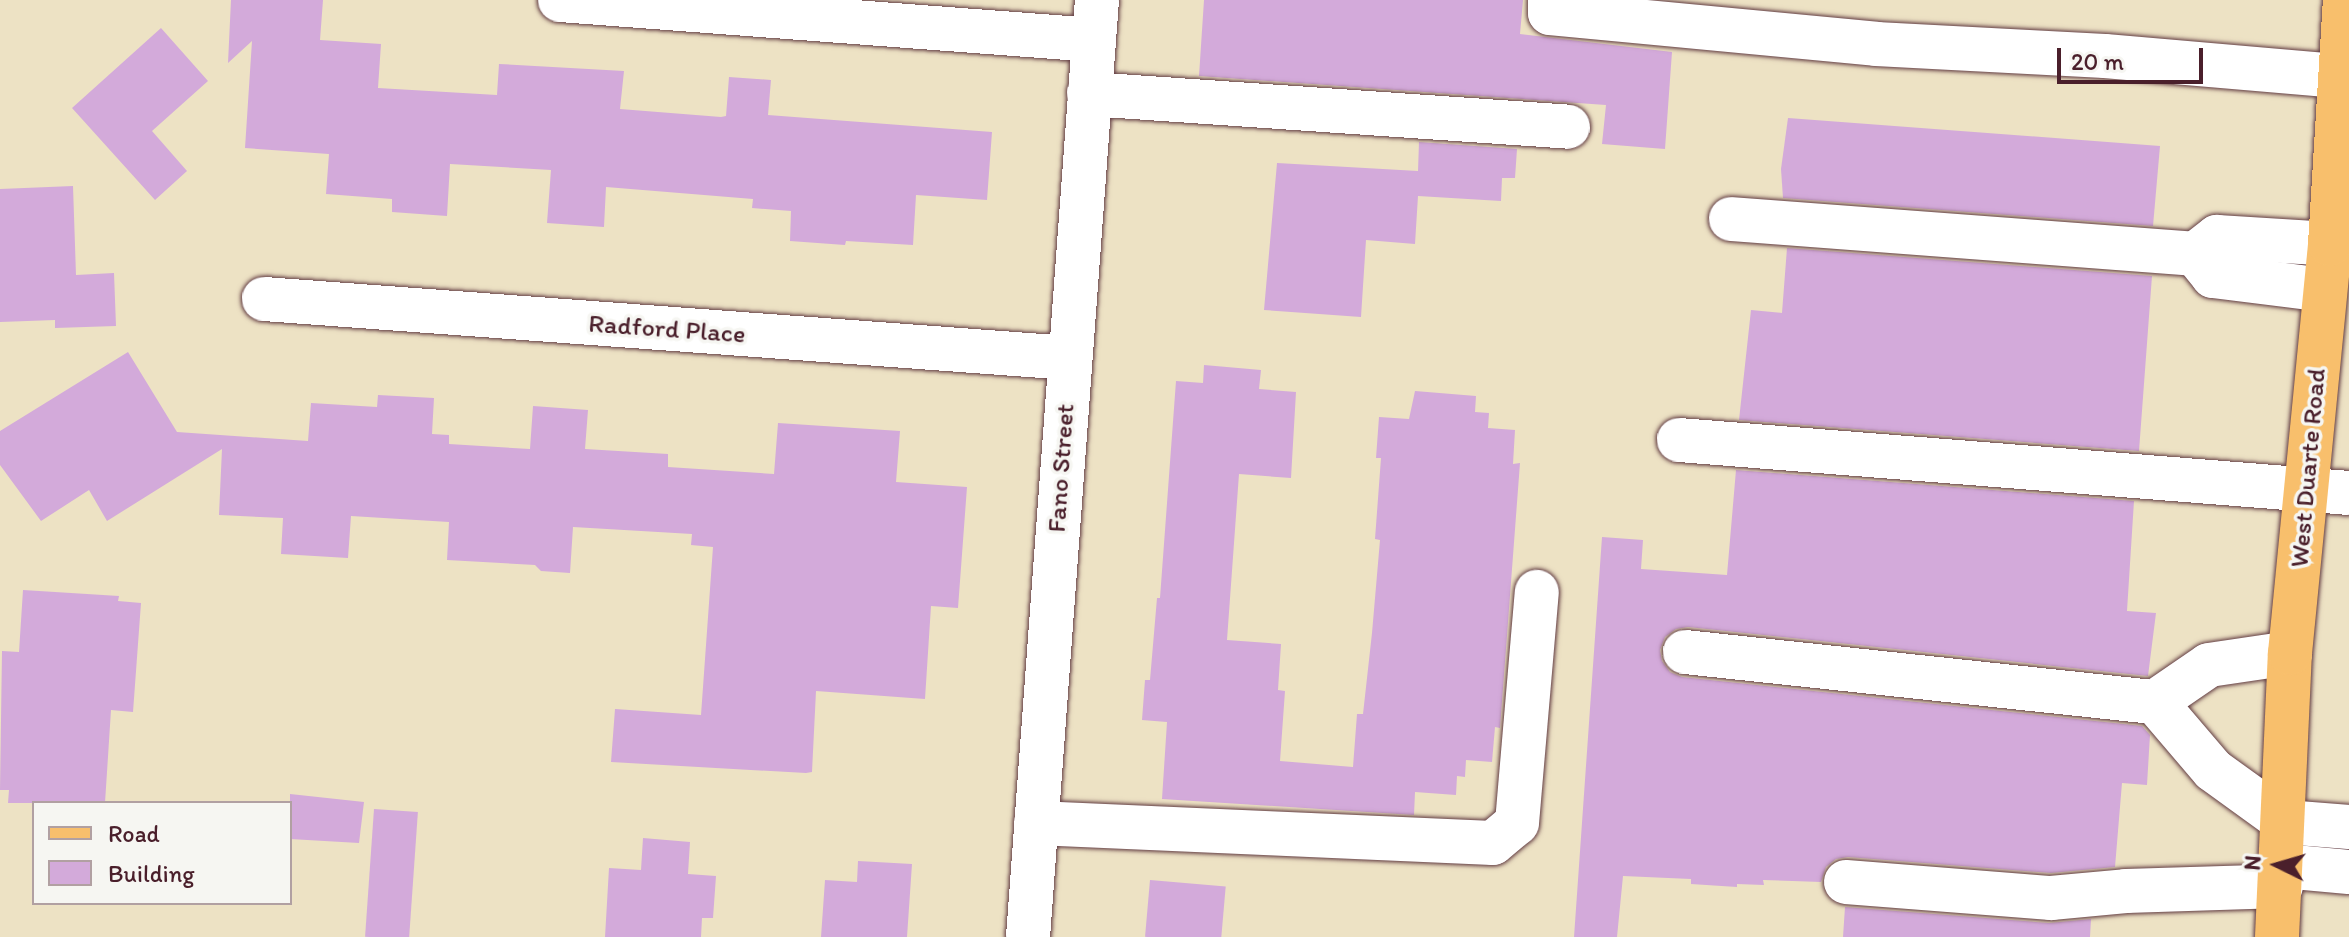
<!DOCTYPE html>
<style>
body{margin:0}
#map{position:relative;width:2349px;height:937px;overflow:hidden;background:#ede2c4;font-family:Itim,sans-serif}
div>[style]{position:absolute}
[style*='--x']{left:calc(var(--x)*1px);top:calc(var(--y)*1px);width:calc(var(--w)*1px);rotate:calc(var(--a)*1deg)}
.building>*{inset:0;background:#d3aada;transform-origin:0 0}
.roads{filter:drop-shadow(0 0 2px #623c42) drop-shadow(0 0 2px #623c42)}
.minor>*{height:44px;margin:-22px;padding:0 22px;transform-origin:22px;border-radius:22px;background:#fff}
.major>*{height:44px;margin:-22px;padding:0 22px;transform-origin:22px;border-radius:22px;background:#f8bf6c}
span{translate:-50% -50%;white-space:nowrap;text-align:center;line-height:1.15;-webkit-text-stroke:7px #f6f6f2;paint-order:stroke}
.street-label{font-size:26px;color:#4a1f2b}
.legend{position:absolute;left:32px;top:801px;width:260px;height:104px;box-sizing:border-box;background:#f6f6f2;border:2px solid #b1a0a2;margin:0;padding:10px 14px;list-style:none;font-size:24px;color:#4a1f2b}
.legend li{display:flex;align-items:center;gap:16px;height:40px}
.legend b{width:40px;border:2px solid #b1a0a2}
.north{position:absolute;left:2237px;top:825px;width:80px;height:80px;-webkit-text-stroke:6px #f6f6f2;paint-order:stroke;rotate:275deg;font-size:22px;font-weight:700;line-height:32px;text-align:center;color:#4a1f2b}
.north::after{content:'';display:block;margin:auto;width:28px;height:36px;background:#4a1f2b;clip-path:polygon(50% 0,100% 100%,50% 72%,0 100%)}
.scale{position:absolute;left:2057px;top:48px;width:146px;height:36px;box-sizing:border-box;border:4px solid #4a1f2b;border-top:0;padding-left:10px;font-size:24px;line-height:28px;white-space:nowrap;color:#4a1f2b;-webkit-text-stroke:6px #f6f6f2;paint-order:stroke}
</style>
<div id="map">
<div class="building">
<div style="clip-path:polygon(231px 0,323px 0,320px 40px,381px 44px,378px 88px,497px 95px,499px 64px,624px 71px,620px 109px,721px 117px,726px 116px,729px 77px,771px 80px,768px 115px,992px 132px,987px 200px,916px 195px,913px 245px,846px 241px,845px 245px,790px 241px,791px 211px,752px 208px,753px 199px,606px 187px,604px 227px,547px 223px,551px 170px,450px 164px,447px 216px,392px 212px,392px 199px,326px 194px,329px 154px,245px 148px,252px 41px,228px 63px)"></div>
<div style="clip-path:polygon(1204px 0,1523px 0,1520px 34px,1672px 52px,1665px 149px,1602px 144px,1606px 105px,1199px 76px)"></div>
<div style="clip-path:polygon(161px 28px,208px 81px,152px 131px,187px 171px,155px 200px,72px 108px)"></div>
<div style="clip-path:polygon(1788px 118px,2160px 146px,2153px 226px,1783px 198px,1781px 169px)"></div>
<div style="clip-path:polygon(1419px 142px,1517px 149px,1515px 178px,1502px 178px,1501px 201px,1418px 196px,1415px 244px,1366px 240px,1361px 317px,1264px 310px,1277px 163px,1418px 171px)"></div>
<div style="clip-path:polygon(73px 186px,76px 275px,114px 273px,116px 326px,55px 328px,55px 320px,0 322px,0 189px)"></div>
<div style="clip-path:polygon(1787px 248px,2152px 276px,2139px 451px,1739px 420px,1751px 310px,1782px 313px)"></div>
<div style="clip-path:polygon(128px 352px,177px 432px,308px 441px,311px 403px,377px 407px,378px 395px,434px 398px,432px 434px,449px 435px,449px 444px,530px 449px,533px 406px,588px 410px,585px 449px,668px 454px,668px 467px,774px 474px,778px 423px,900px 431px,896px 482px,967px 487px,958px 608px,931px 606px,925px 699px,816px 691px,812px 772px,806px 773px,611px 762px,615px 709px,701px 715px,713px 547px,691px 545px,692px 534px,573px 527px,570px 573px,541px 571px,535px 565px,447px 560px,449px 522px,351px 516px,348px 558px,281px 554px,283px 518px,219px 515px,222px 449px,107px 521px,89px 490px,41px 521px,0 465px,0 431px)"></div>
<div style="clip-path:polygon(1204px 365px,1261px 370px,1259px 389px,1296px 392px,1291px 478px,1239px 474px,1227px 640px,1281px 644px,1278px 690px,1285px 691px,1280px 761px,1353px 767px,1357px 714px,1363px 714px,1372px 633px,1380px 540px,1375px 539px,1381px 458px,1376px 458px,1379px 417px,1409px 419px,1415px 391px,1476px 396px,1475px 412px,1489px 413px,1488px 428px,1515px 430px,1513px 464px,1520px 463px,1500px 728px,1495px 727px,1492px 762px,1466px 760px,1465px 777px,1457px 776px,1456px 795px,1415px 792px,1414px 815px,1162px 799px,1167px 722px,1142px 720px,1145px 680px,1150px 680px,1157px 598px,1160px 598px,1176px 381px,1203px 383px)"></div>
<div style="clip-path:polygon(1736px 470px,2134px 501px,2127px 611px,2156px 613px,2148px 676px,1688px 627px,1676px 629px,1665px 637px,1660px 650px,1662px 661px,1670px 672px,1682px 677px,2142px 726px,2150px 735px,2147px 785px,2122px 783px,2115px 867px,2051px 873px,1848px 857px,1836px 859px,1826px 867px,1821px 882px,1763px 880px,1764px 885px,1737px 884px,1737px 887px,1691px 884px,1691px 879px,1623px 876px,1617px 937px,1574px 937px,1602px 537px,1643px 540px,1641px 569px,1727px 575px)"></div>
<div style="clip-path:polygon(23px 590px,119px 596px,118px 601px,141px 603px,133px 712px,111px 710px,105px 803px,8px 803px,9px 790px,0 790px,2px 651px,19px 652px)"></div>
<div style="clip-path:polygon(290px 794px,364px 802px,359px 843px,290px 839px)"></div>
<div style="left:374px;top:809px;width:44px;height:128px;rotate:4deg"></div>
<div style="clip-path:polygon(643px 838px,690px 842px,688px 874px,716px 876px,713px 918px,702px 918px,701px 937px,605px 937px,609px 868px,641px 870px)"></div>
<div style="clip-path:polygon(858px 861px,912px 864px,907px 937px,821px 937px,825px 880px,857px 882px)"></div>
<div style="left:1150px;top:880px;width:76px;height:57px;rotate:5deg"></div>
<div style="clip-path:polygon(1845px 907px,2049px 923px,2091px 919px,2090px 937px,1843px 937px)"></div>
</div>
<div class="roads">
<div class="minor">
<div style="--x:560;--y:0;--w:535;--a:4.28"></div>
<div style="--x:1550;--y:0;--w:13;--a:90"></div>
<div style="--x:1550;--y:13;--w:327;--a:5.4"></div>
<div style="--x:1876;--y:44;--w:229;--a:3"></div>
<div style="--x:2105;--y:56;--w:235;--a:4.9"></div>
<div style="--x:1089;--y:94;--w:480;--a:3.9"></div>
<div style="--x:1731;--y:219;--w:465;--a:4.3"></div>
<div style="--x:2325;--y:290;--w:113;--a:-172.9"></div>
<div style="--x:2213;--y:276;--w:28;--a:-129"></div>
<div style="--x:2195;--y:254;--w:28;--a:-38"></div>
<div style="--x:2217;--y:237;--w:113;--a:3.5"></div>
<div style="--x:264;--y:299;--w:807;--a:4.19"></div>
<div style="--x:1679;--y:440;--w:672;--a:4.52"></div>
<div style="--x:1685;--y:652;--w:473;--a:6.1"></div>
<div style="--x:2155;--y:702;--w:89;--a:49.5"></div>
<div style="--x:2213;--y:770;--w:89;--a:35.8"></div>
<div style="--x:2285;--y:822;--w:64;--a:4.5"></div>
<div style="--x:2155;--y:702;--w:65;--a:-34.4"></div>
<div style="--x:2209;--y:665;--w:82;--a:-8.4"></div>
<div style="--x:1036;--y:823;--w:457;--a:2.5"></div>
<div style="--x:1493;--y:843;--w:31;--a:-40"></div>
<div style="--x:1517;--y:823;--w:232;--a:-85.1"></div>
<div style="--x:2283;--y:866;--w:66;--a:5.2"></div>
<div style="--x:1846;--y:882;--w:206;--a:4.5"></div>
<div style="--x:2051;--y:898;--w:75;--a:-5.3"></div>
<div style="--x:2126;--y:891;--w:155;--a:-1.8"></div>
<div style="--x:1028;--y:937;--w:940;--a:-85.79"></div>
</div>
<div class="major">
<div style="--x:2277;--y:937;--w:284;--a:-87.4"></div>
<div style="--x:2290;--y:653;--w:411;--a:-84.4"></div>
<div style="--x:2330;--y:244;--w:244;--a:-86.5"></div>
</div>
</div>
<div class="street-label">
<span style="left:667px;top:329px;rotate:4deg">Radford Place</span>
<span style="left:1061px;top:468px;rotate:-86deg">Fano Street</span>
<span style="left:2308px;top:468px;rotate:-85deg">West Duarte Road</span>
</div>
<ul class="legend">
<li><b style="height:10px;background:#f8bf6c"></b>Road</li>
<li><b style="height:22px;background:#d3aada"></b>Building</li>
</ul>
<div class="north">N</div>
<div class="scale">20 m</div>
</div>
